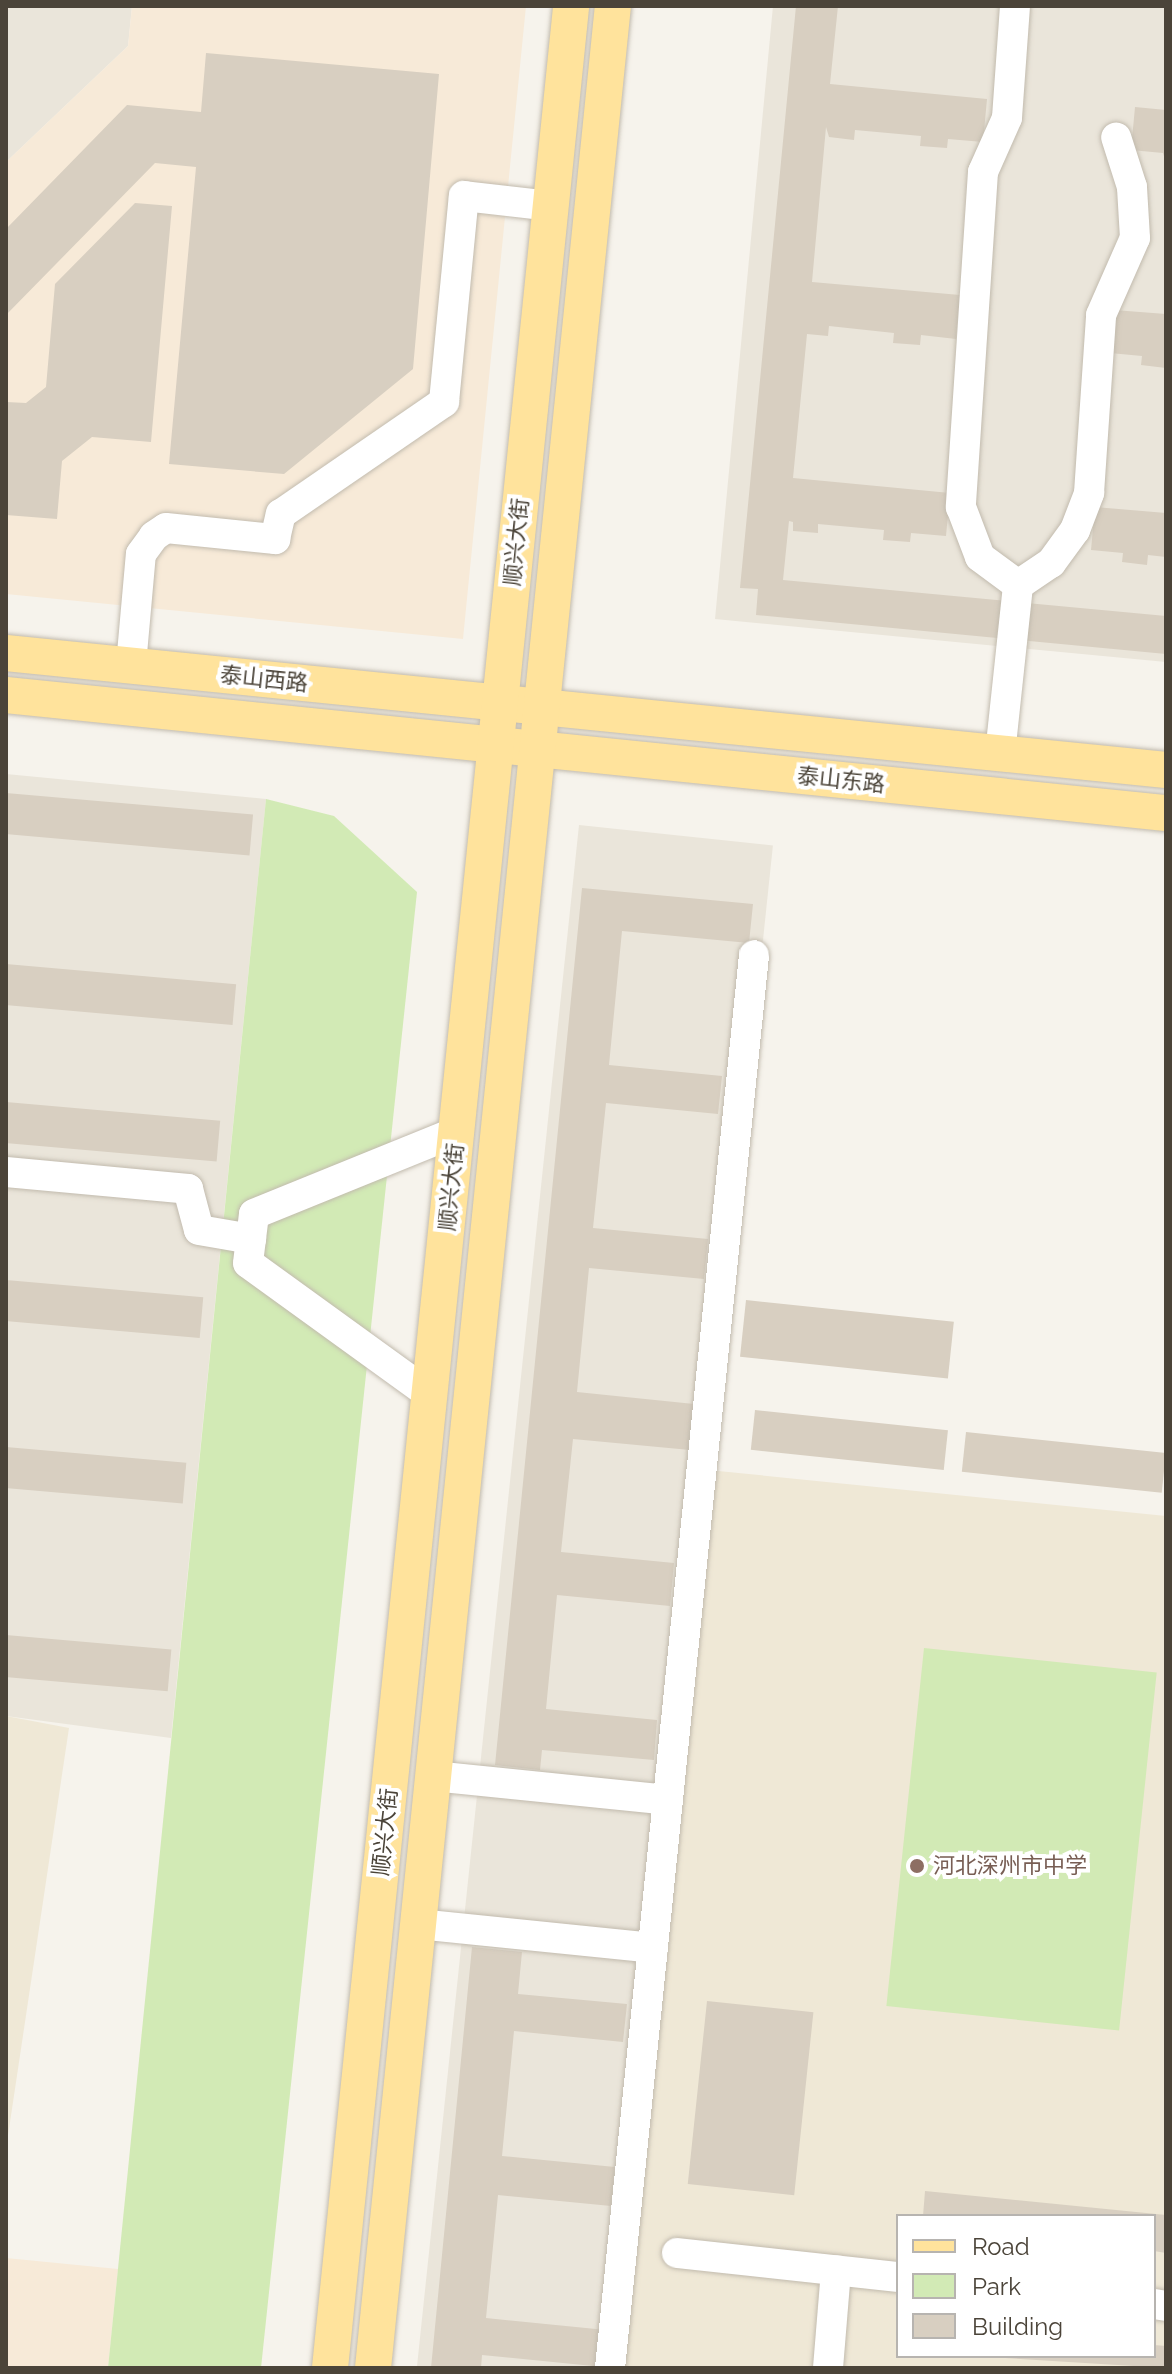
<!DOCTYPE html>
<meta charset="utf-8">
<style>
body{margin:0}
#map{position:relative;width:1172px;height:2374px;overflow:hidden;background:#f6f3ec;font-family:Raleway,"Noto Sans SC",sans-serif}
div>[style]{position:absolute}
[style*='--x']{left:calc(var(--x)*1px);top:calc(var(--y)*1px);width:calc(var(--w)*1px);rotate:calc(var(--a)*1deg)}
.residential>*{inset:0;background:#eae5da;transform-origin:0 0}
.commercial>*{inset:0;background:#f7ead8}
.education>*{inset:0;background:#efe8d6}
.green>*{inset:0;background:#d2eab5;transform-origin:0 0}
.building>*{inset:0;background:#d8cfc1;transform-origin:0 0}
.roads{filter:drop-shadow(0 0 2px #c2bbae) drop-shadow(0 0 2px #c2bbae)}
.minor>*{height:30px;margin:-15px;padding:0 15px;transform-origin:15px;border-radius:15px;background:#fff}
.major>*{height:36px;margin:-18px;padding:0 18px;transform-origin:18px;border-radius:18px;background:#ffe39c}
.dots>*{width:22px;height:22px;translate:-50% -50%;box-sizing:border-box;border:4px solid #fff;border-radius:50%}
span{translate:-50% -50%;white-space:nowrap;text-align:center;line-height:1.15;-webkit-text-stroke:8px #fff;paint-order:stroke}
.street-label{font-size:22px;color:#4b4439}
.education-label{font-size:22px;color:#785e54}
.left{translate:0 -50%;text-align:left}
.frame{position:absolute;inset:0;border:8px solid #4b4439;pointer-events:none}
.legend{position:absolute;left:896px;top:2214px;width:260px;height:144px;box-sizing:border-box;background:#fff;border:2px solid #b7b4b0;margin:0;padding:10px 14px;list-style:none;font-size:24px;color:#4b4439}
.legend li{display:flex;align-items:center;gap:16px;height:40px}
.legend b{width:40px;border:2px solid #b7b4b0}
</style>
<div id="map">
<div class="residential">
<div style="clip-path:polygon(6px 6px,132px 6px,128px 46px,6px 162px)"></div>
<div style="clip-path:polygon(773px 6px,1166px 6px,1166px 662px,715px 619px)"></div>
<div style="clip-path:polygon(6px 774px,266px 799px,171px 1738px,6px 1716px)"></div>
<div style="left:579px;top:825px;width:195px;height:1551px;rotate:6deg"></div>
</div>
<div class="commercial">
<div style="clip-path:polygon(132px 6px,526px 6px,463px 639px,6px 594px,6px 162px,128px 46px)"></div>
<div style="clip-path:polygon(6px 2258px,118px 2269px,108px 2368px,6px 2368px)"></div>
</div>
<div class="education">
<div style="clip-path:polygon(evenodd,708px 1470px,1166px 1516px,1166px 2368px,619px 2368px,708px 1470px,898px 2216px,1154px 2216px,1154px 2356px,898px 2356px,898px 2216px)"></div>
<div style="clip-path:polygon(6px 1716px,69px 1728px,6px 2149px)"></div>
</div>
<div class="green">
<div style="clip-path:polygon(266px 799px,334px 816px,417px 892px,261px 2368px,108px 2368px)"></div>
<div style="left:924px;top:1648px;width:234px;height:360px;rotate:6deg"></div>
</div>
<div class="building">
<div style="clip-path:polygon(796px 6px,838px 6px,830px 84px,987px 99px,983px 142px,948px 139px,947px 148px,920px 146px,921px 136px,855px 130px,854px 140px,829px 137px,826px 127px,812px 282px,960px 295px,956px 339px,921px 335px,920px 345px,893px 343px,894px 333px,829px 326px,828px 336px,807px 334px,793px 478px,950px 493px,946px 536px,911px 533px,910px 542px,883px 540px,884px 530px,818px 524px,818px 533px,793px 531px,793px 522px,789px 521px,783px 580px,1166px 616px,1166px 654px,756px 615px,758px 589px,740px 588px)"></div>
<div style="clip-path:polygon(206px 53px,439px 74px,413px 369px,284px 474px,169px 464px,196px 167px,155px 163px,6px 315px,6px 229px,127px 105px,201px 112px)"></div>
<div style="clip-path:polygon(1135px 107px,1166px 110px,1166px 163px,1163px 153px,1131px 150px)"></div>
<div style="clip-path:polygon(135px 203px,172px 206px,151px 442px,92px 437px,62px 461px,57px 519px,6px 515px,6px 402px,26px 403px,46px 387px,55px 284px)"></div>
<div style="clip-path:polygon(1114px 310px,1166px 314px,1166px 368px,1141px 365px,1142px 356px,1110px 353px)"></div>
<div style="clip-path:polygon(1095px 507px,1166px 513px,1166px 557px,1148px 555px,1147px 565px,1122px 562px,1123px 553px,1091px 550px)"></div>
<div style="left:6px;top:793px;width:248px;height:41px;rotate:5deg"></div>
<div style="clip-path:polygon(582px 888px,753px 904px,749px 943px,622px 931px,609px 1065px,722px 1076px,718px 1114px,606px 1103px,593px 1228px,708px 1239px,704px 1279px,589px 1268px,577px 1392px,694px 1404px,690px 1450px,573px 1439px,561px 1552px,674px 1563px,670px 1606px,557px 1595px,546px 1709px,657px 1720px,654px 1760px,542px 1750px,540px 1770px,495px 1765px)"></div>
<div style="left:6px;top:964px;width:231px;height:41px;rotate:5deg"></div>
<div style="left:6px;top:1102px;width:215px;height:41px;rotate:5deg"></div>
<div style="left:6px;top:1280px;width:198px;height:41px;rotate:5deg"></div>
<div style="left:746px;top:1300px;width:209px;height:57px;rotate:6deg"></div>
<div style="left:755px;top:1410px;width:194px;height:40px;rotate:6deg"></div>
<div style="left:966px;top:1432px;width:201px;height:40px;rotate:6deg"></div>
<div style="left:6px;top:1447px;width:181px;height:41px;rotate:5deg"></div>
<div style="left:6px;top:1635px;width:166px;height:42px;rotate:5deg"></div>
<div style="clip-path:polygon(472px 1947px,522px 1952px,518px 1994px,627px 2004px,623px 2042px,514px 2031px,502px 2156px,615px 2167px,611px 2206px,498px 2195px,486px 2318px,606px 2330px,603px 2367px,482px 2355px,481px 2368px,431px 2368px)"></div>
<div style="left:707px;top:2001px;width:107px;height:184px;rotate:6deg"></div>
<div style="clip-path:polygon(925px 2191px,1166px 2215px,1166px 2253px,1154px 2251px,1154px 2216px,923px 2216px)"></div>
<div style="clip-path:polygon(1154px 2345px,1166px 2346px,1166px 2368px,1005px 2358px,1154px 2356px)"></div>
</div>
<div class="roads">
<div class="minor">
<div style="--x:1015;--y:6;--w:112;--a:94.1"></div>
<div style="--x:1007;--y:118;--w:59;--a:114"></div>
<div style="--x:983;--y:172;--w:336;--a:93.8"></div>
<div style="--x:961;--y:507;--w:53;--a:69.2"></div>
<div style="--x:980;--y:557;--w:47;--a:36.4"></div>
<div style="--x:1018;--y:585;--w:40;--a:-34"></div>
<div style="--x:1051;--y:563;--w:41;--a:-54"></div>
<div style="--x:1075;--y:530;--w:40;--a:-69"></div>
<div style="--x:1089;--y:493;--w:178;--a:-86.1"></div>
<div style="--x:1101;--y:315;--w:84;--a:-66.2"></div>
<div style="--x:1135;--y:238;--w:51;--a:-93.4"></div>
<div style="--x:1132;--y:187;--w:52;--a:-107.7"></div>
<div style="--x:131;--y:665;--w:111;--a:-84.9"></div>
<div style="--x:141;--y:554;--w:22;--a:-54"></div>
<div style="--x:154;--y:536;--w:14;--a:-34"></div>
<div style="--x:166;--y:528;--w:110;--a:5.8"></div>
<div style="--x:275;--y:539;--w:26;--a:-77"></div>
<div style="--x:281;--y:514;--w:198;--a:-34.5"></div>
<div style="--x:444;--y:402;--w:207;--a:-84.5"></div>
<div style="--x:464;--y:196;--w:87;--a:6.6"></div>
<div style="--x:1000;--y:754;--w:170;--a:-83.9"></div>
<div style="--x:6;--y:1172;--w:183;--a:5.3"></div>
<div style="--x:188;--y:1189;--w:42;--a:75"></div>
<div style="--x:199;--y:1230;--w:53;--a:9.8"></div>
<div style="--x:429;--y:1394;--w:223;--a:-144.1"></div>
<div style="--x:248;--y:1263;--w:49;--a:-83"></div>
<div style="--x:254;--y:1214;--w:218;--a:-22.1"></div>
<div style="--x:433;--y:1776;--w:236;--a:5.8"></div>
<div style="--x:418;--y:1924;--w:236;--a:5.8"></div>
<div style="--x:677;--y:2253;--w:222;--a:6.2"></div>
<div style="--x:1154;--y:2304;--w:12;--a:9"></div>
<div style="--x:610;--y:2368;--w:1420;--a:-84.18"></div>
<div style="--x:828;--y:2368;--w:98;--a:-85.3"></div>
</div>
<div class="major">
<div style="--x:6;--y:653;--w:1166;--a:5.76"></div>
<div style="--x:6;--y:695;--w:1166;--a:5.81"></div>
<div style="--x:330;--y:2368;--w:2374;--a:-84.17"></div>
<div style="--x:373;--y:2368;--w:2374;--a:-84.2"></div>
</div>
</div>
<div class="dots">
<div style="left:917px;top:1866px;background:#8d6e63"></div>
</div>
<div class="street-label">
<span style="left:516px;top:542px;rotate:-84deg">顺兴大街</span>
<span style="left:264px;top:679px;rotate:6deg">泰山西路</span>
<span style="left:841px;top:780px;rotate:6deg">泰山东路</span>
<span style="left:451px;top:1187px;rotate:-84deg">顺兴大街</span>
<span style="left:385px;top:1832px;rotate:-84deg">顺兴大街</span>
</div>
<div class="education-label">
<span class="left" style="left:933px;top:1866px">河北深州市中学</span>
</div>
<div class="frame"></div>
<ul class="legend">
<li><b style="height:10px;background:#ffe39c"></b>Road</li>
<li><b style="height:22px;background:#d2eab5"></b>Park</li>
<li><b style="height:22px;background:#d8cfc1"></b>Building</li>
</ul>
</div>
